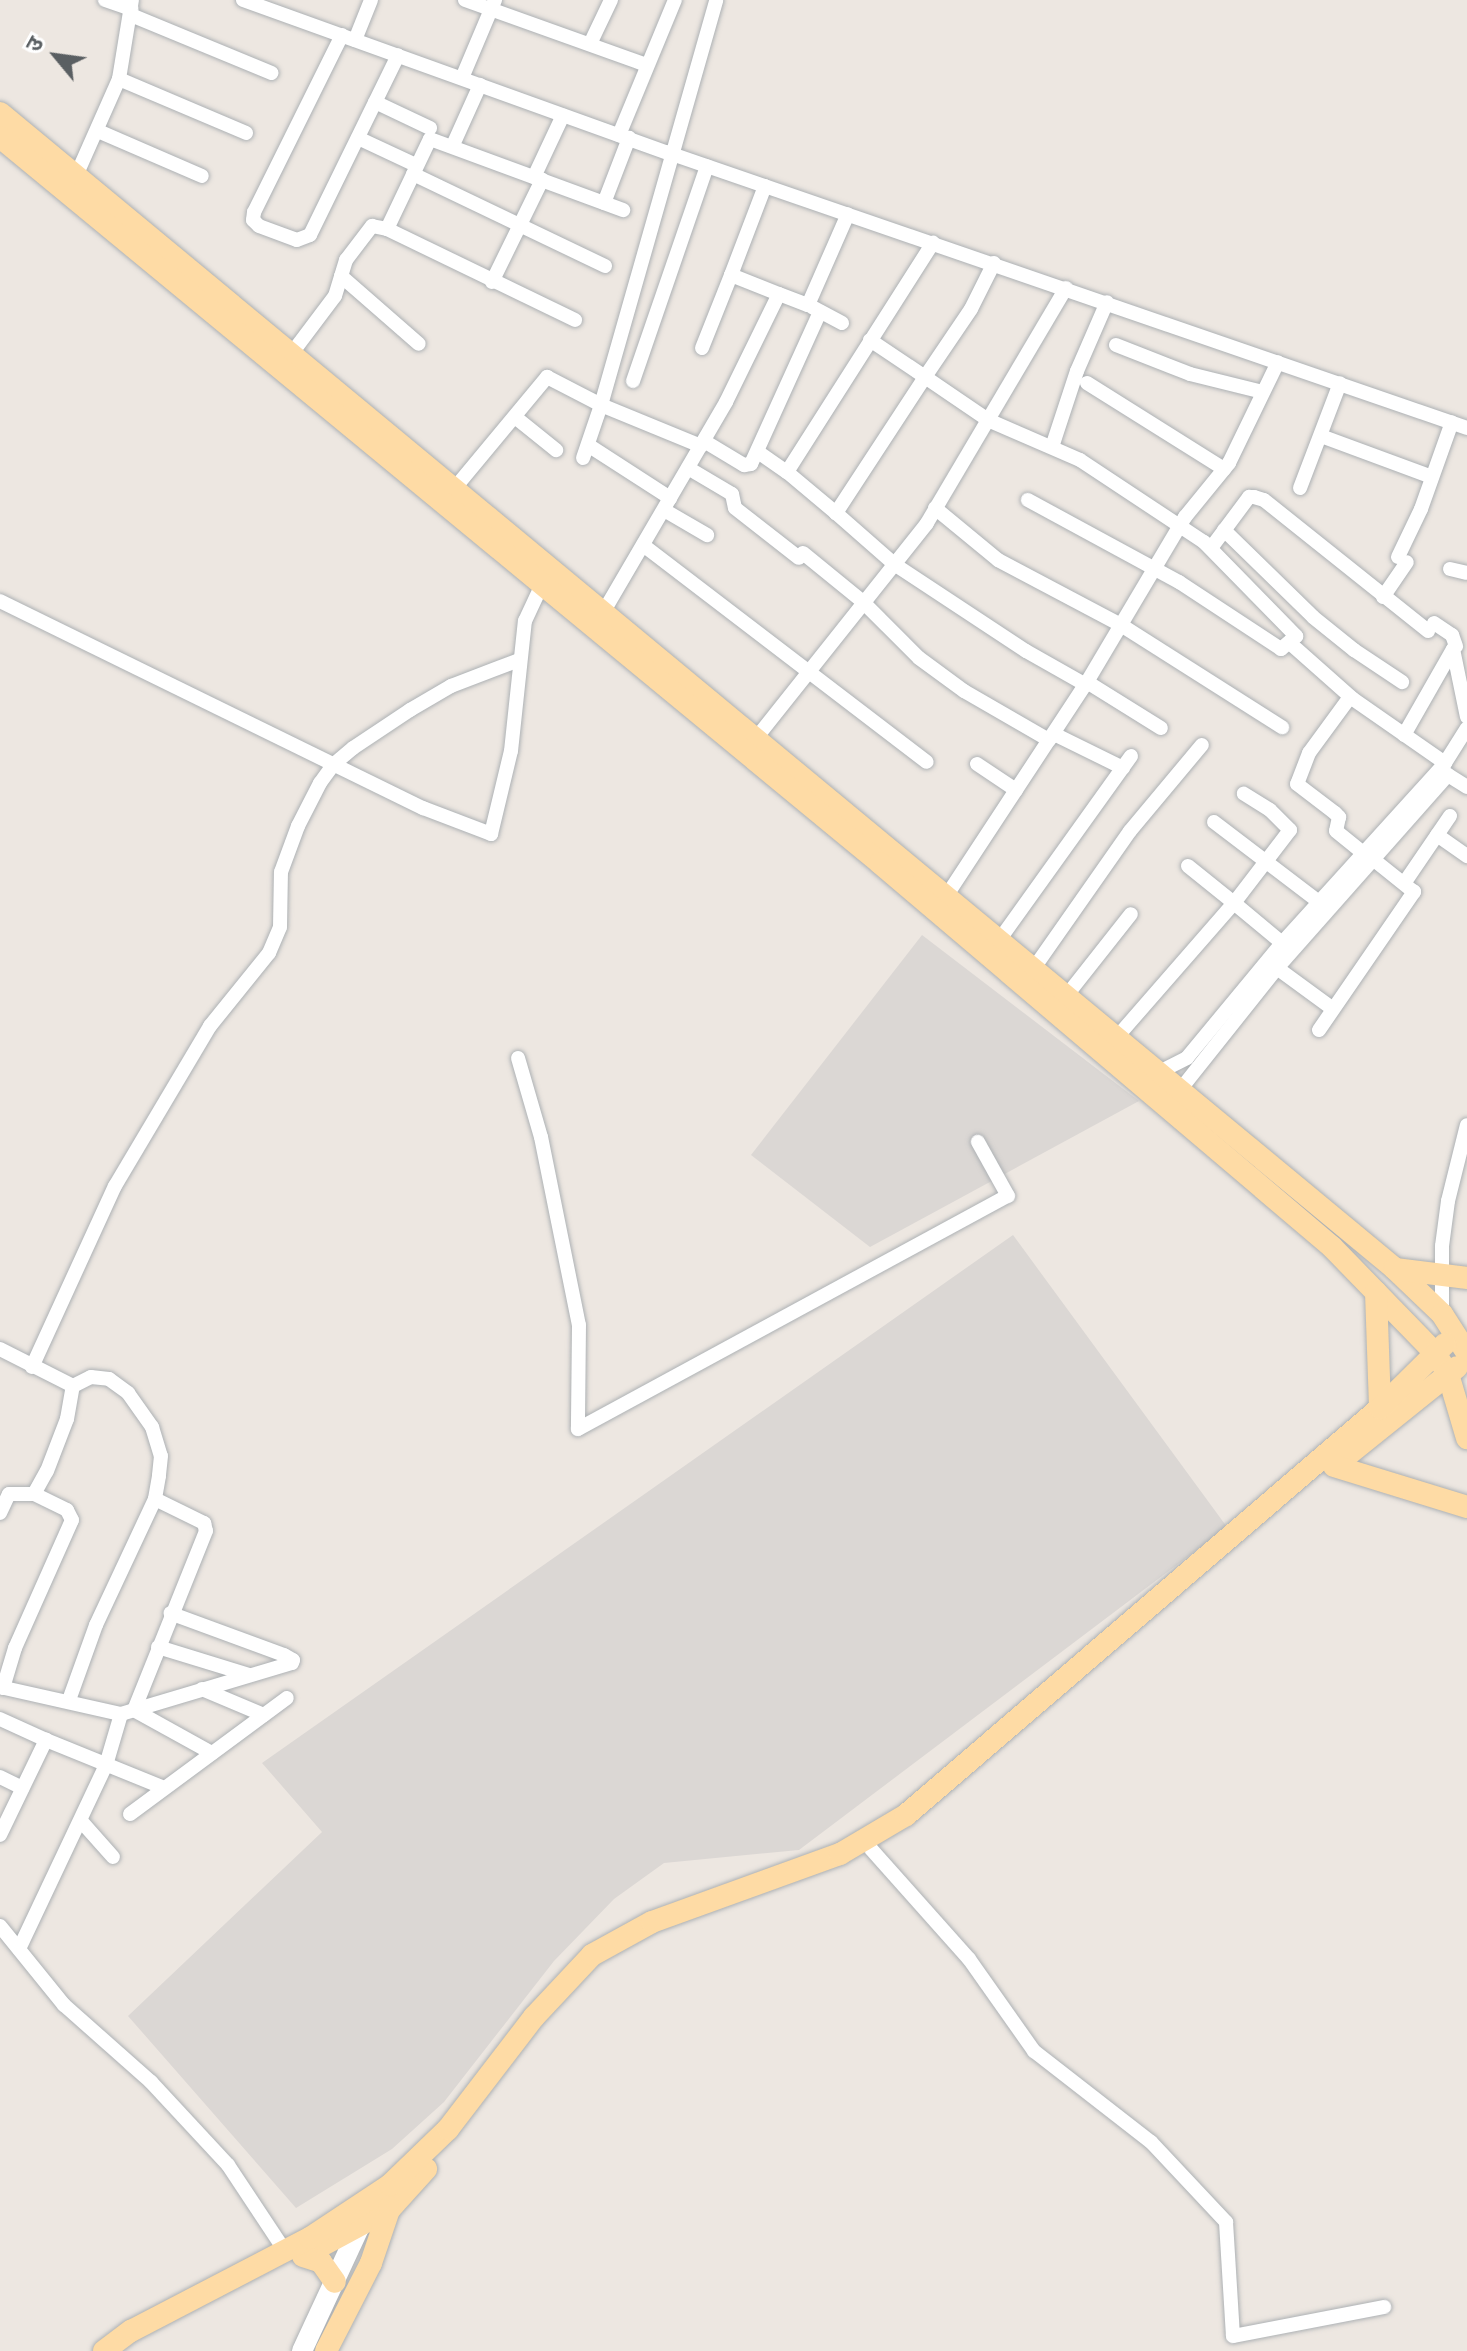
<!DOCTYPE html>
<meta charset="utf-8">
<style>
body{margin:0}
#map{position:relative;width:1467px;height:2351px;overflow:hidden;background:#ede7e1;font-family:"Fira Sans","Noto Sans Devanagari",sans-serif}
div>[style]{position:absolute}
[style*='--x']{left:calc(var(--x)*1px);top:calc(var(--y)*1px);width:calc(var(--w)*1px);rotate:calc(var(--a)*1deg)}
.industrial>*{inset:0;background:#dbd7d4}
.roads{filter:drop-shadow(0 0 2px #adb1b4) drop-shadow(0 0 2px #adb1b4)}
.street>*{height:14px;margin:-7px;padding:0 7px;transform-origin:7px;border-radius:7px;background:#fff}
.secondary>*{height:20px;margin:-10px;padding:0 10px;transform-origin:10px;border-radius:10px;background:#fff}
.primary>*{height:22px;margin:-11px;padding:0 11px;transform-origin:11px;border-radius:11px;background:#fedba5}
span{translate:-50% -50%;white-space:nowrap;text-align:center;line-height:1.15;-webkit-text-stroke:6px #fff;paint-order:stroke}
.north{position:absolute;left:16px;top:16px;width:80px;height:80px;-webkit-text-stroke:6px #fff;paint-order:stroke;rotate:299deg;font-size:22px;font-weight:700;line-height:32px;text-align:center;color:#5a5f62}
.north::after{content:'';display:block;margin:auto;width:28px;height:36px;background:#5a5f62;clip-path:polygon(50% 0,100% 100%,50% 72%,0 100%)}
</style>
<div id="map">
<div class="industrial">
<div style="clip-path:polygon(922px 935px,1139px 1101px,870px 1247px,751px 1155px)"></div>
<div style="clip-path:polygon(1013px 1235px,1227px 1527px,799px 1850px,664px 1863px,614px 1899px,554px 1961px,444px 2102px,392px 2149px,296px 2208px,128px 2016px,322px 1832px,262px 1763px)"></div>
</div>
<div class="roads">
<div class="street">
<div style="--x:105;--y:0;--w:28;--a:19"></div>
<div style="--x:243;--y:0;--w:449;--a:19.8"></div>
<div style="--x:666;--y:152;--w:847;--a:19.01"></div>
<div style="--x:465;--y:0;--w:193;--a:19.7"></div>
<div style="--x:131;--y:15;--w:152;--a:22.4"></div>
<div style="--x:342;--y:35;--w:198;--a:116.4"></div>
<div style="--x:254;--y:212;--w:8;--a:97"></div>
<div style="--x:253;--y:220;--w:8;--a:45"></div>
<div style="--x:259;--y:226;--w:40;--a:20.2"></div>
<div style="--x:297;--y:240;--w:14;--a:-21"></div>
<div style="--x:310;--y:235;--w:200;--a:-63.9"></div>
<div style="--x:355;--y:40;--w:43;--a:-68.2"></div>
<div style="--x:590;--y:44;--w:49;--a:-64.5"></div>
<div style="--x:462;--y:78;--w:85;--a:-67.1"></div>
<div style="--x:119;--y:79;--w:138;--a:23"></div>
<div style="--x:375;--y:102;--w:61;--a:25.3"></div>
<div style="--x:98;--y:131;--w:113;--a:23.4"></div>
<div style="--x:619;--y:135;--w:146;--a:-67.5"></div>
<div style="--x:358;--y:138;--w:64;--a:25"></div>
<div style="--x:453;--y:145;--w:66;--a:-65.8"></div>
<div style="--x:413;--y:174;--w:213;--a:25.6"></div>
<div style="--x:76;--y:176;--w:106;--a:-66.1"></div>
<div style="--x:119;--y:79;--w:80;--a:-80.7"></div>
<div style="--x:534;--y:177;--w:68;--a:-64.9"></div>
<div style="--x:765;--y:186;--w:95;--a:110.9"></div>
<div style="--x:731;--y:275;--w:52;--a:21.6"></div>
<div style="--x:604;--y:203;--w:70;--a:-69"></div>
<div style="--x:387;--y:229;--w:100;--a:-64.5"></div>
<div style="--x:430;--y:139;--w:206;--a:20.2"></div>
<div style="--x:994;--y:263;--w:51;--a:116.6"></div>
<div style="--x:971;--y:309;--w:82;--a:124.1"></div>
<div style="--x:925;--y:377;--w:76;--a:34.3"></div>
<div style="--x:988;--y:420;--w:100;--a:23.5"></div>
<div style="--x:1080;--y:460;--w:149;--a:33.5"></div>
<div style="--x:1204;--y:542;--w:132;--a:45.6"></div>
<div style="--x:1296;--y:636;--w:20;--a:139"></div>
<div style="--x:1281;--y:649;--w:122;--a:-146.7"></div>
<div style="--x:1179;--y:582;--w:172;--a:-151.5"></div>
<div style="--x:341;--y:276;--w:103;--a:41.1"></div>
<div style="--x:492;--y:282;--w:114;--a:-63.9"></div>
<div style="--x:812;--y:307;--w:34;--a:28"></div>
<div style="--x:870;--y:340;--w:66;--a:33.9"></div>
<div style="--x:925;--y:377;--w:163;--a:123.2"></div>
<div style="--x:836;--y:513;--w:77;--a:41.3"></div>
<div style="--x:894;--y:564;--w:158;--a:33.4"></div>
<div style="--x:1026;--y:651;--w:69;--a:29.5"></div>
<div style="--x:1116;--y:345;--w:79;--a:21.4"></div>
<div style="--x:1190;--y:374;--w:75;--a:13.9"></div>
<div style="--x:702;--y:348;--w:79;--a:-68.3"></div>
<div style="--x:292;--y:353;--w:71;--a:-53"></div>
<div style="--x:335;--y:296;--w:38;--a:-73"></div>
<div style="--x:346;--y:260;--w:43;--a:-52.6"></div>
<div style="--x:372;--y:226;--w:15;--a:11"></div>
<div style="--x:387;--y:229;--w:209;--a:25.8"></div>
<div style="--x:633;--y:381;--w:227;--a:-71"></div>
<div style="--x:1087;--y:383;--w:162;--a:32.1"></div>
<div style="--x:515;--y:417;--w:53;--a:38.8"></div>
<div style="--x:1321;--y:436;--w:118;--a:20.3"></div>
<div style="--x:704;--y:441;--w:47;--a:31"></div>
<div style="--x:744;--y:465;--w:7;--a:-8"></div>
<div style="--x:751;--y:464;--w:167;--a:-65.6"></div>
<div style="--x:588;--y:445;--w:98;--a:32.9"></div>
<div style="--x:1052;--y:447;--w:80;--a:-71.8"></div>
<div style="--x:1077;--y:371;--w:75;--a:-66.5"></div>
<div style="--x:758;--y:452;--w:35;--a:35"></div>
<div style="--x:787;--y:472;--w:272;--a:-57.5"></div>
<div style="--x:583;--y:458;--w:56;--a:-71.2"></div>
<div style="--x:601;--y:405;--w:108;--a:22.3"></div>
<div style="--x:688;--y:468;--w:51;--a:30.6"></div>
<div style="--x:732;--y:494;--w:14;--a:78"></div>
<div style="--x:735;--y:508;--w:81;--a:38"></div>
<div style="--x:787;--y:472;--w:64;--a:39.9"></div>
<div style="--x:1300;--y:488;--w:112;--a:-69.1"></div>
<div style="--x:454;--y:489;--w:146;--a:-50.3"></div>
<div style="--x:547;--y:377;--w:61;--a:27.4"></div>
<div style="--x:601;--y:405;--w:421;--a:-74.1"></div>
<div style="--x:935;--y:508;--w:82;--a:39.5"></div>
<div style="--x:998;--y:560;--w:139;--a:27.9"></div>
<div style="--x:1121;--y:625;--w:191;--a:32.4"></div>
<div style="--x:664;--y:510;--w:50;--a:30.2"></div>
<div style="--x:1224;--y:530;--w:124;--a:44.3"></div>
<div style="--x:1313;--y:617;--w:53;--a:38.8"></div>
<div style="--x:1354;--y:650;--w:58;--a:33.7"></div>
<div style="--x:643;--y:545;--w:357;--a:37.4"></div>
<div style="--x:1211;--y:548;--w:64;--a:-53.3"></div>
<div style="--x:1249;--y:497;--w:5;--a:0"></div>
<div style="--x:1254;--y:497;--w:10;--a:17"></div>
<div style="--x:1264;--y:500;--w:210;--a:38.6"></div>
<div style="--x:803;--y:553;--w:77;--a:39.2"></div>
<div style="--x:863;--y:602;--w:79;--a:45"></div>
<div style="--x:919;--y:658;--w:56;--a:36.3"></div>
<div style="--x:964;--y:691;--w:98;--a:30"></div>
<div style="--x:1049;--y:740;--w:8;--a:-50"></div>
<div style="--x:1054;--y:734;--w:77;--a:26.2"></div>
<div style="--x:1398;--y:557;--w:53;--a:-64.4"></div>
<div style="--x:1421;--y:509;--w:92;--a:-70.4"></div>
<div style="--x:1450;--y:569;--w:17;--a:13"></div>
<div style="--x:1383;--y:597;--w:42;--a:-55.6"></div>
<div style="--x:0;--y:601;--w:471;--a:26.1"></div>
<div style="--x:423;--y:808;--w:73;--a:20.9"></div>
<div style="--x:491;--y:834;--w:85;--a:-76.5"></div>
<div style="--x:511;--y:751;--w:131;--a:-83.9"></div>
<div style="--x:525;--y:621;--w:38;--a:-65"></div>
<div style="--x:604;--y:611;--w:242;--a:-59.7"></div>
<div style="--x:726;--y:402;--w:120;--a:-63.9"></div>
<div style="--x:779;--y:294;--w:31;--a:21"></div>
<div style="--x:808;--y:305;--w:99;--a:-66.3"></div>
<div style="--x:1434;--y:623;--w:22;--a:34"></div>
<div style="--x:1452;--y:635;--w:12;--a:70"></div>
<div style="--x:1087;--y:682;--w:87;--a:31.9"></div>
<div style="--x:1350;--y:697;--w:69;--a:126.2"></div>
<div style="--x:1309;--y:753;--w:33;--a:111"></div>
<div style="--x:1297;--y:784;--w:48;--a:37.3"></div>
<div style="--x:1335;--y:813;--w:6;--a:45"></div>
<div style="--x:1339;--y:817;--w:14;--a:102"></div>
<div style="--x:1336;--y:831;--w:35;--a:39"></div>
<div style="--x:1404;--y:735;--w:99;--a:-60.3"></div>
<div style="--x:1453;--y:649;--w:69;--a:78.4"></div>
<div style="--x:757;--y:737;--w:273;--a:-51.5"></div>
<div style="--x:927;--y:523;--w:273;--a:-59.4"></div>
<div style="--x:1445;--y:763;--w:41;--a:-57.8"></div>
<div style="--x:977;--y:764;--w:47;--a:33.7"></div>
<div style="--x:1440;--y:770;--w:32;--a:32"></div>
<div style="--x:1214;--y:822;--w:132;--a:37.3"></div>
<div style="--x:1437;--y:835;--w:37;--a:35"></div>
<div style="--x:1188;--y:866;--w:59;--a:38.8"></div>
<div style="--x:1234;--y:903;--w:92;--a:-52.5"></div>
<div style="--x:1290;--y:830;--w:28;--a:-135"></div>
<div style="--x:1270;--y:810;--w:31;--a:-148"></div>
<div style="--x:1405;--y:882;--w:80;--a:-55.7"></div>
<div style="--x:947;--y:895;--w:255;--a:-56.7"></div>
<div style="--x:1087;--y:682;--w:192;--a:-59.3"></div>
<div style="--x:1185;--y:517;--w:70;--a:-50.8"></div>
<div style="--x:1229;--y:463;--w:112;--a:-64.1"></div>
<div style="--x:1000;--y:939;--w:225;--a:-54.4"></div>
<div style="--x:1282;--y:943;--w:243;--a:-47.8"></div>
<div style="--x:1445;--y:763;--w:112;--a:-145.2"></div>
<div style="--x:1353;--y:699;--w:83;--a:-138.4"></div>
<div style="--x:1034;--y:968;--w:167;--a:-55"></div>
<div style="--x:1130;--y:831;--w:112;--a:-50.1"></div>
<div style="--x:1277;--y:968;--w:69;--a:36.2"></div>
<div style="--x:1067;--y:995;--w:103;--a:-51.7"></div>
<div style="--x:1319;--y:1030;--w:168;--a:-55.5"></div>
<div style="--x:1414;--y:892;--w:51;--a:-141.3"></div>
<div style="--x:1117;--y:1037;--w:178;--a:-48.9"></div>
<div style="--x:1234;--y:903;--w:62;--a:39.8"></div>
<div style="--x:1282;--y:943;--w:149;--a:129.6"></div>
<div style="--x:1187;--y:1058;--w:31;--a:153"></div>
<div style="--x:518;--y:1058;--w:82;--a:73.8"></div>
<div style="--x:541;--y:1137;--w:192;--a:78.6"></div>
<div style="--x:579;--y:1325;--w:104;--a:90.6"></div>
<div style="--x:578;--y:1429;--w:489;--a:-28.5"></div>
<div style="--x:1008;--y:1196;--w:62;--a:-119.1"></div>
<div style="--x:1180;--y:1090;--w:156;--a:-51.5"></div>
<div style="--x:1277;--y:968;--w:258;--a:-48.5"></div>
<div style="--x:1442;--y:1314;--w:68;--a:-90"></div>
<div style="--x:1442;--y:1246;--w:45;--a:-82.4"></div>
<div style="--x:1448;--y:1201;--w:78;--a:-76"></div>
<div style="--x:0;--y:1349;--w:82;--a:26.9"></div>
<div style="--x:32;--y:1367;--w:199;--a:-65.4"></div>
<div style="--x:115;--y:1186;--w:186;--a:-59.3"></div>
<div style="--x:210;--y:1026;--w:94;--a:-51.1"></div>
<div style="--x:269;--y:953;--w:28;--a:-67"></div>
<div style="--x:280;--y:927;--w:55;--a:-89"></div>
<div style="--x:281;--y:872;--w:49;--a:-69.7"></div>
<div style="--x:298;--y:826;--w:48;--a:-62.9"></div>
<div style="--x:320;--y:783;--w:24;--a:-54"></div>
<div style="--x:334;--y:764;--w:25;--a:-40"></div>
<div style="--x:353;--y:748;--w:69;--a:-33.7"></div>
<div style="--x:410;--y:710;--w:48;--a:-30.3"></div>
<div style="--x:451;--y:686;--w:73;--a:-20.9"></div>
<div style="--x:155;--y:1499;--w:55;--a:26.1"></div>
<div style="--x:204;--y:1523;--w:8;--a:76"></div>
<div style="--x:206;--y:1531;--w:193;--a:111.9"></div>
<div style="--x:134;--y:1710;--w:89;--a:28.9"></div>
<div style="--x:0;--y:1513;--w:21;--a:-65"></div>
<div style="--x:9;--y:1494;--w:25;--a:0"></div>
<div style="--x:34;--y:1494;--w:26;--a:-61"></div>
<div style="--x:47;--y:1471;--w:56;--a:-69"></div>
<div style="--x:67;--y:1419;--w:34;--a:-80"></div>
<div style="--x:73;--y:1386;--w:20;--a:-27"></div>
<div style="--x:91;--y:1377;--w:18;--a:6"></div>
<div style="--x:109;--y:1379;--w:24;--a:36"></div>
<div style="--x:128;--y:1393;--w:42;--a:54.8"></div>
<div style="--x:152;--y:1427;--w:30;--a:73"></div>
<div style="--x:161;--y:1456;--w:20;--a:96"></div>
<div style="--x:159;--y:1476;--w:23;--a:100"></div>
<div style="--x:155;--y:1499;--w:139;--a:115.1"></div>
<div style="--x:96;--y:1625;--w:80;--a:109.8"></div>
<div style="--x:158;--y:1647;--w:95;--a:17.1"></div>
<div style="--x:0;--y:1687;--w:124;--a:12.6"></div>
<div style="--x:3;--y:1688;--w:42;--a:-73.3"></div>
<div style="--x:15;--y:1648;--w:140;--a:-66"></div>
<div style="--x:72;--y:1520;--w:11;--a:-117"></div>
<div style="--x:67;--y:1510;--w:37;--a:-154"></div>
<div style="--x:202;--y:1689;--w:67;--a:22.8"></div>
<div style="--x:0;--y:1719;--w:51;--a:24.5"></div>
<div style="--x:0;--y:1777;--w:25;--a:26"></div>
<div style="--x:130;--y:1814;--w:195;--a:-36.5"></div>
<div style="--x:81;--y:1821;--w:48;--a:48.4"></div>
<div style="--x:0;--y:1835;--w:106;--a:-64.2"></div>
<div style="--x:46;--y:1740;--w:127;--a:22.1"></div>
<div style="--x:871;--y:1849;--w:147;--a:48.3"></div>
<div style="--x:969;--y:1959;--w:113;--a:54.8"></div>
<div style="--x:1034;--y:2051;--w:148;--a:37.9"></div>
<div style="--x:1151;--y:2142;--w:110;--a:46.8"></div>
<div style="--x:1226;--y:2222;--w:114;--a:86.5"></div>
<div style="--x:1233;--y:2336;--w:154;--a:-10.9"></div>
<div style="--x:0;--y:1926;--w:102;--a:51"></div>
<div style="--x:64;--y:2005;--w:116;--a:41.5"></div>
<div style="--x:151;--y:2082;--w:113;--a:47.1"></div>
<div style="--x:228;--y:2165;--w:103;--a:56.5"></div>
<div style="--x:19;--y:1949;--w:204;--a:-64.7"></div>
<div style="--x:106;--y:1765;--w:53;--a:-73.6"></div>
<div style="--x:121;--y:1714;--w:178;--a:-16.6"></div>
<div style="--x:292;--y:1663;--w:3;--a:-72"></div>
<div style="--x:293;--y:1660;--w:10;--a:-151"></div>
<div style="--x:284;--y:1655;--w:121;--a:-159.8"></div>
</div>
<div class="secondary">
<div style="--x:302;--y:2351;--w:136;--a:-65.1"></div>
<div style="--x:359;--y:2228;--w:12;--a:-81"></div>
</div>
<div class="primary">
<div style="--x:0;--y:113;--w:1810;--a:39.64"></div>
<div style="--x:1394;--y:1268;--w:66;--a:43.8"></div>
<div style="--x:1442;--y:1314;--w:46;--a:57.3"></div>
<div style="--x:0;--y:137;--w:1141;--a:39.52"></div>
<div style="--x:880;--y:863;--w:593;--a:40.35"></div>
<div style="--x:1332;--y:1247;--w:148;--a:45.8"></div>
<div style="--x:1435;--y:1353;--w:25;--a:58"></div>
<div style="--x:1448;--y:1374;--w:67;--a:73.5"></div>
<div style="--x:1395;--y:1269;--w:73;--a:7.1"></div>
<div style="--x:1376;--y:1292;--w:116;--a:88"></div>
<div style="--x:1344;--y:1458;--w:145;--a:-38.8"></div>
<div style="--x:1334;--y:1466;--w:139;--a:17.1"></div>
<div style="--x:306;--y:2254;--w:95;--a:-28.2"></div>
<div style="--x:390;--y:2209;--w:54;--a:-48"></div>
<div style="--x:303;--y:2256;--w:19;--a:18"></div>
<div style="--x:321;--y:2262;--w:24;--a:55"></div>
<div style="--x:104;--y:2351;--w:34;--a:-37"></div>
<div style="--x:131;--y:2331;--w:202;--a:-27.5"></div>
<div style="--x:310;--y:2238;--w:96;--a:-33.5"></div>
<div style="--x:390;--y:2185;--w:81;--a:-44"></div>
<div style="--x:448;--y:2129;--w:141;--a:-52.5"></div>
<div style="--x:534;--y:2017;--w:85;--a:-46.9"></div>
<div style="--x:592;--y:1955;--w:68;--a:-28.8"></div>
<div style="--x:652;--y:1922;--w:200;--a:-19.9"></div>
<div style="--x:840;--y:1854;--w:77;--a:-30.6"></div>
<div style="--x:906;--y:1815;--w:625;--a:-40.65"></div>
<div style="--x:1380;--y:1408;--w:91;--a:-44.6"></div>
<div style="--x:326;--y:2351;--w:99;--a:-62.9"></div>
<div style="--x:371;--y:2263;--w:59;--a:-71.3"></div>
</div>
</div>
<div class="north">उ</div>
</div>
